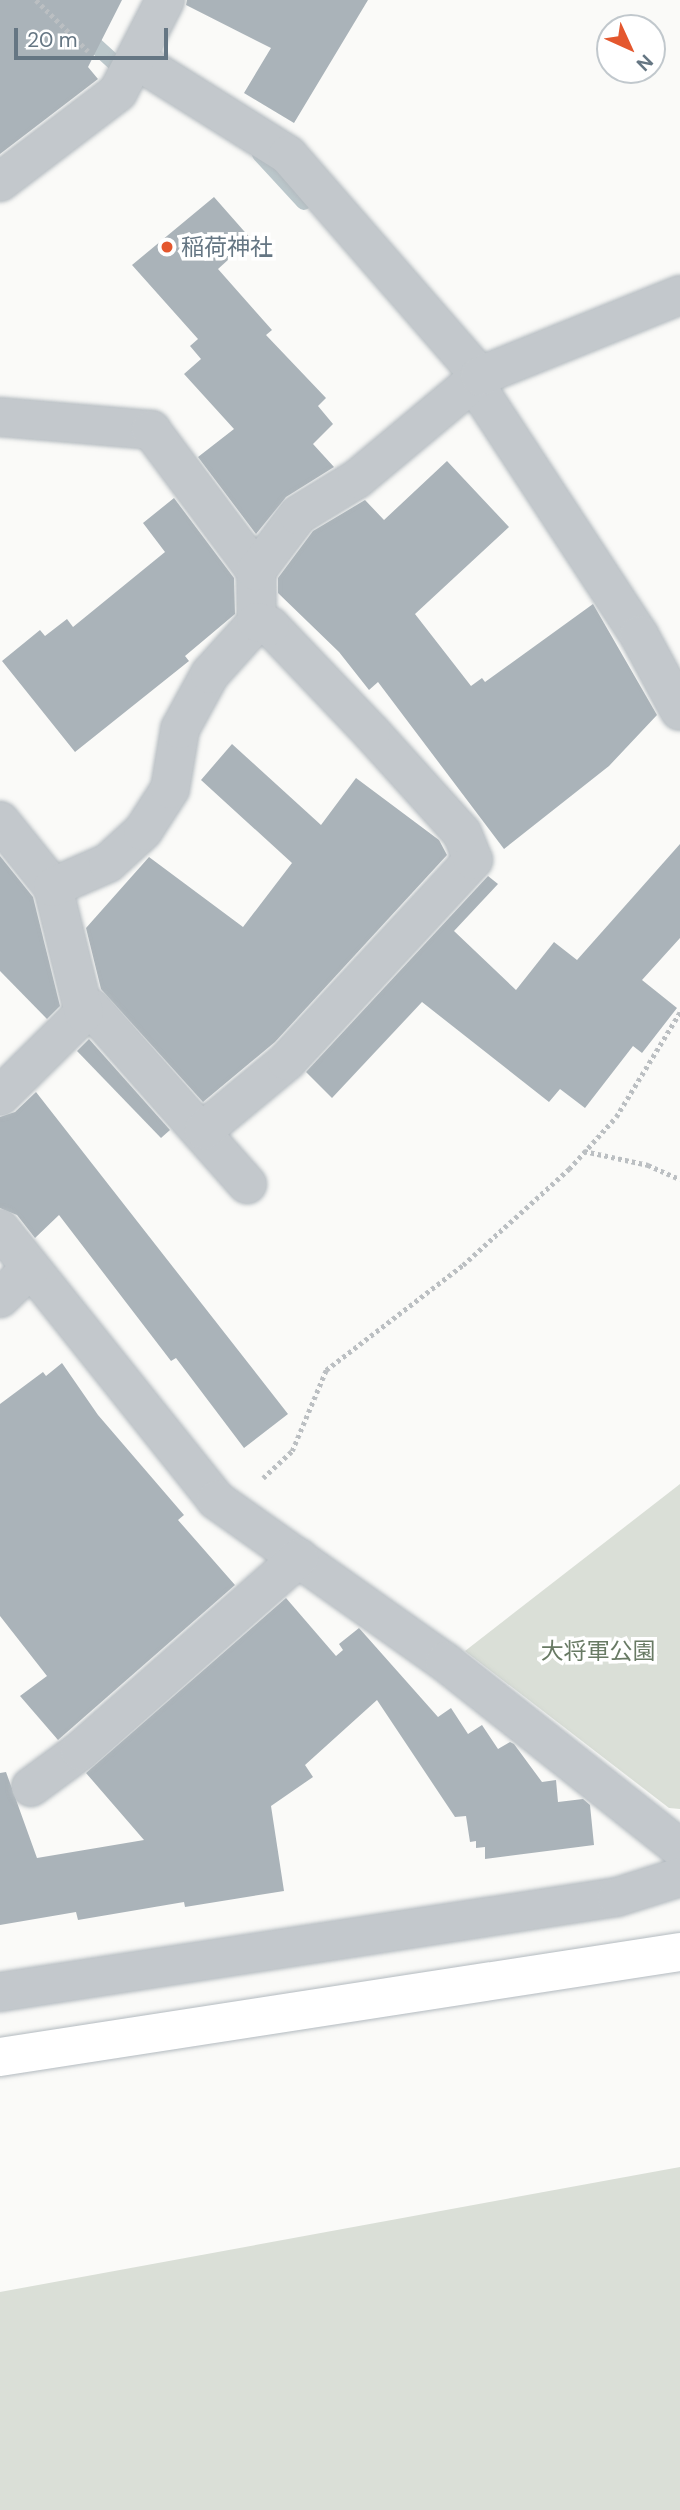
<!DOCTYPE html>
<meta charset="utf-8">
<style>
body{margin:0}
#map{position:relative;width:680px;height:2510px;overflow:hidden;background:#fafaf8;font-family:"DM Sans","Noto Sans JP",sans-serif}
div>[style]{position:absolute}
[style*='--x']{left:calc(var(--x)*1px);top:calc(var(--y)*1px);width:calc(var(--w)*1px);rotate:calc(var(--a)*1deg)}
.green>*{inset:0;background:#dadfd7}
.stream>*{height:16px;margin:-8px;padding:0 8px;transform-origin:8px;border-radius:8px;background:#bbc7cb}
.building>*{inset:0;background:#aab3b9}
.path>*{height:4.5px;margin-top:-2.25px;transform-origin:0;background:repeating-linear-gradient(90deg,#bbbfc2 0 3.5px,transparent 0 7px)}
.roads{filter:drop-shadow(0 0 2px #b3babf) drop-shadow(0 0 2px #b3babf)}
.street>*{height:38px;margin:-19px;padding:0 19px;transform-origin:19px;border-radius:19px;background:#c3c8cc}
.secondary>*{height:38px;margin:-19px;padding:0 19px;transform-origin:19px;border-radius:19px;background:#fff}
.dots>*{width:19px;height:19px;translate:-50% -50%;box-sizing:border-box;border:4px solid #fff;border-radius:50%}
span{translate:-50% -50%;white-space:nowrap;text-align:center;line-height:1.15;-webkit-text-stroke:7px #fff;paint-order:stroke}
.poi-label{font-size:23px;color:#657683}
.left{translate:0 -50%;text-align:left}
.park-label{font-size:23px;color:#687a64}
.north{position:absolute;left:596px;top:14px;width:70px;height:70px;box-sizing:border-box;background:#fff;border:2px solid #c1c8cd;border-radius:50%;rotate:135deg;font-size:19px;font-weight:700;line-height:28px;text-align:center;color:#657683}
.north::after{content:'';display:block;margin:auto;width:24px;height:32px;background:#e4572e;clip-path:polygon(50% 0,100% 100%,50% 72%,0 100%)}
.scale{position:absolute;left:14px;top:28px;width:154px;height:32px;box-sizing:border-box;border:4px solid #657683;border-top:0;padding-left:9px;font-size:21px;line-height:24px;white-space:nowrap;color:#657683;-webkit-text-stroke:5px #fff;paint-order:stroke}
</style>
<div id="map">
<div class="green">
<div style="clip-path:polygon(680px 1484px,680px 1809px,669px 1808px,465px 1651px)"></div>
<div style="clip-path:polygon(680px 2167px,680px 2510px,0 2510px,0 2292px)"></div>
</div>
<div class="stream">
<div style="--x:84;--y:35;--w:58;--a:42.2"></div>
<div style="--x:260;--y:154;--w:65;--a:47.5"></div>
</div>
<div class="building">
<div style="clip-path:polygon(0 0,122px 0,88px 67px,98px 79px,0 154px)"></div>
<div style="clip-path:polygon(187px 0,368px 0,294px 123px,244px 93px,271px 48px,186px 5px)"></div>
<div style="clip-path:polygon(214px 197px,251px 239px,218px 269px,272px 330px,266px 335px,326px 398px,318px 406px,333px 424px,313px 444px,334px 467px,286px 497px,256px 534px,198px 457px,234px 429px,184px 374px,201px 359px,190px 346px,198px 339px,132px 265px)"></div>
<div style="clip-path:polygon(447px 461px,509px 527px,415px 614px,471px 686px,482px 678px,485px 682px,593px 604px,657px 715px,609px 766px,504px 849px,378px 682px,369px 690px,339px 652px,278px 593px,278px 578px,313px 531px,365px 500px,384px 520px)"></div>
<div style="clip-path:polygon(174px 498px,234px 578px,235px 614px,185px 656px,189px 661px,75px 752px,2px 661px,40px 630px,45px 636px,67px 619px,73px 627px,165px 552px,143px 523px)"></div>
<div style="clip-path:polygon(232px 744px,321px 825px,356px 778px,439px 840px,447px 855px,275px 1042px,203px 1102px,101px 989px,86px 928px,149px 857px,243px 927px,292px 863px,201px 780px)"></div>
<div style="clip-path:polygon(680px 844px,680px 938px,642px 980px,677px 1008px,642px 1053px,633px 1046px,585px 1108px,560px 1089px,549px 1102px,422px 1002px,332px 1098px,306px 1072px,488px 876px,498px 884px,454px 931px,516px 990px,554px 942px,577px 960px)"></div>
<div style="clip-path:polygon(0 856px,33px 897px,60px 1006px,47px 1019px,0 971px)"></div>
<div style="clip-path:polygon(89px 1039px,170px 1130px,161px 1138px,77px 1051px)"></div>
<div style="clip-path:polygon(36px 1092px,288px 1414px,244px 1448px,176px 1358px,171px 1361px,59px 1215px,35px 1238px,17px 1215px,0 1208px,0 1117px,15px 1112px)"></div>
<div style="clip-path:polygon(62px 1363px,98px 1415px,184px 1515px,178px 1520px,235px 1585px,58px 1740px,20px 1696px,47px 1676px,0 1616px,0 1404px,43px 1372px,46px 1376px)"></div>
<div style="clip-path:polygon(286px 1598px,336px 1656px,343px 1650px,339px 1644px,359px 1628px,438px 1717px,451px 1708px,468px 1734px,482px 1725px,498px 1749px,510px 1742px,514px 1744px,542px 1782px,556px 1780px,558px 1802px,583px 1799px,590px 1805px,594px 1845px,485px 1859px,485px 1847px,476px 1848px,476px 1841px,470px 1842px,466px 1816px,455px 1817px,377px 1700px,305px 1765px,313px 1777px,271px 1806px,284px 1891px,185px 1907px,184px 1902px,78px 1920px,76px 1912px,0 1925px,0 1773px,6px 1772px,37px 1858px,144px 1840px,86px 1773px)"></div>
</div>
<div class="path">
<div style="--x:36;--y:0;--w:73;--a:44.4"></div>
<div style="--x:584;--y:1151;--w:66;--a:12.3"></div>
<div style="--x:648;--y:1165;--w:35;--a:24"></div>
<div style="--x:263;--y:1478;--w:40;--a:-43"></div>
<div style="--x:292;--y:1451;--w:88;--a:-67.2"></div>
<div style="--x:326;--y:1370;--w:173;--a:-37.5"></div>
<div style="--x:463;--y:1265;--w:143;--a:-42.2"></div>
<div style="--x:569;--y:1169;--w:70;--a:-47.9"></div>
<div style="--x:616;--y:1117;--w:123;--a:-58.6"></div>
</div>
<div class="roads">
<div class="street">
<div style="--x:135;--y:59;--w:181;--a:32.1"></div>
<div style="--x:288;--y:155;--w:293;--a:49"></div>
<div style="--x:480;--y:376;--w:19;--a:84"></div>
<div style="--x:482;--y:395;--w:287;--a:56.8"></div>
<div style="--x:639;--y:635;--w:86;--a:61.7"></div>
<div style="--x:0;--y:182;--w:148;--a:-37.3"></div>
<div style="--x:118;--y:92;--w:103;--a:-62.9"></div>
<div style="--x:0;--y:417;--w:152;--a:4.9"></div>
<div style="--x:151;--y:430;--w:176;--a:53.3"></div>
<div style="--x:0;--y:821;--w:85;--a:51.2"></div>
<div style="--x:84;--y:1013;--w:9;--a:-27"></div>
<div style="--x:92;--y:1009;--w:234;--a:48.5"></div>
<div style="--x:0;--y:1096;--w:118;--a:-44.7"></div>
<div style="--x:84;--y:1013;--w:130;--a:-103.8"></div>
<div style="--x:53;--y:887;--w:60;--a:-23.6"></div>
<div style="--x:108;--y:863;--w:47;--a:-42.4"></div>
<div style="--x:143;--y:831;--w:50;--a:-57.3"></div>
<div style="--x:170;--y:789;--w:61;--a:-80.5"></div>
<div style="--x:180;--y:729;--w:63;--a:-61.4"></div>
<div style="--x:210;--y:674;--w:70;--a:-47.9"></div>
<div style="--x:257;--y:622;--w:51;--a:-91.1"></div>
<div style="--x:256;--y:571;--w:70;--a:-53.1"></div>
<div style="--x:298;--y:515;--w:69;--a:-31.4"></div>
<div style="--x:357;--y:479;--w:160;--a:-39.9"></div>
<div style="--x:480;--y:376;--w:216;--a:-22"></div>
<div style="--x:204;--y:1130;--w:108;--a:-39.7"></div>
<div style="--x:287;--y:1061;--w:274;--a:-47.2"></div>
<div style="--x:473;--y:860;--w:29;--a:-112"></div>
<div style="--x:462;--y:833;--w:136;--a:-132"></div>
<div style="--x:371;--y:732;--w:146;--a:-133.6"></div>
<div style="--x:270;--y:626;--w:14;--a:-163"></div>
<div style="--x:0;--y:1229;--w:347;--a:51.4"></div>
<div style="--x:216;--y:1500;--w:281;--a:35.3"></div>
<div style="--x:445;--y:1662;--w:300;--a:38.4"></div>
<div style="--x:0;--y:1298;--w:42;--a:-44"></div>
<div style="--x:31;--y:1787;--w:61;--a:-36.3"></div>
<div style="--x:80;--y:1751;--w:292;--a:-41.4"></div>
<div style="--x:0;--y:1992;--w:624;--a:-8.75"></div>
<div style="--x:617;--y:1897;--w:66;--a:-17.6"></div>
</div>
<div class="secondary">
<div style="--x:0;--y:2057;--w:688;--a:-8.78"></div>
</div>
</div>
<div class="dots">
<div style="left:167px;top:247px;background:#e4572e"></div>
</div>
<div class="poi-label">
<span class="left" style="left:181px;top:247px">稲荷神社</span>
</div>
<div class="park-label">
<span style="left:598px;top:1651px">大将軍公園</span>
</div>
<div class="north">N</div>
<div class="scale">20 m</div>
</div>
